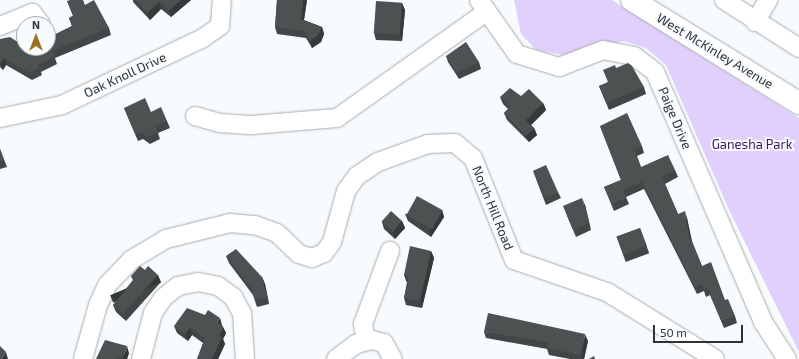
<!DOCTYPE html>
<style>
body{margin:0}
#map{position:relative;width:799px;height:359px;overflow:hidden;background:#f7fbfe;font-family:"Exo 2",sans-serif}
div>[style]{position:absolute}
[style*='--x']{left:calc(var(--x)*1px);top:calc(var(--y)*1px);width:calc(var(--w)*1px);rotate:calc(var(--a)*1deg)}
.green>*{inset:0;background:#e1d0fc}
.roads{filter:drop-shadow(0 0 1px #a8acaf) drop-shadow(0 0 1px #a8acaf)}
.minor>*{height:18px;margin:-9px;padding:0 9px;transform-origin:9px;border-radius:9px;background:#fff}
.major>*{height:22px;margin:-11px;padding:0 11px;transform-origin:11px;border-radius:11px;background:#fff}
.wall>*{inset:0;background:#414647;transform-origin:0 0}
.shaded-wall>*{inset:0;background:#353939;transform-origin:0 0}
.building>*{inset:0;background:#4c5152;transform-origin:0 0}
span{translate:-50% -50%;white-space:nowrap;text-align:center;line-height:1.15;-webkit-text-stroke:4px #f7fbfe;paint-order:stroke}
.street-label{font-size:13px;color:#303233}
.park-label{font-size:13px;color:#3e1664}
.north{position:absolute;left:16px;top:16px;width:40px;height:40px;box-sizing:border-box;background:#f7fbfe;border:1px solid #a7abad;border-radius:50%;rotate:0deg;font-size:11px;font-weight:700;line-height:16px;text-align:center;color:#303233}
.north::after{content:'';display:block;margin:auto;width:14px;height:18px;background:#9b6f1e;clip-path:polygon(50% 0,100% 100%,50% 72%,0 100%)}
.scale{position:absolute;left:653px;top:325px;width:90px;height:18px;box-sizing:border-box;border:2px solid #303233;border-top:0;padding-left:5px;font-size:12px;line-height:14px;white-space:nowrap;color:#303233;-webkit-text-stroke:3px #f7fbfe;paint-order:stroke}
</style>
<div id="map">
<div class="green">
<div style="clip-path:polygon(514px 0,612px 0,799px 118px,799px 352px,729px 210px,666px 65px,646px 48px,624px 41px,563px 55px,536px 50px,521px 34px)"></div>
</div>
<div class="roads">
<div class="minor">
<div style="--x:479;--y:0;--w:66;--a:54.9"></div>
<div style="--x:517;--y:54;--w:44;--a:17.2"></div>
<div style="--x:559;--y:67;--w:47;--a:-21.1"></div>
<div style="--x:603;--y:50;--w:32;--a:11"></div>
<div style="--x:634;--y:56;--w:26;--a:37"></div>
<div style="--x:655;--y:72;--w:272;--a:66.6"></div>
<div style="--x:763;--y:322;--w:44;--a:57"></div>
<div style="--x:724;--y:0;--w:89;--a:32.6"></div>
<div style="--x:755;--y:22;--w:26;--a:-59"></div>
<div style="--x:0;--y:26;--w:35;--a:-22"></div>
<div style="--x:32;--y:13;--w:14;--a:51"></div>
<div style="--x:195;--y:116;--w:26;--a:16"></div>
<div style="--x:220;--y:123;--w:32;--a:4"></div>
<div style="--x:252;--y:125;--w:85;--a:-4.7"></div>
<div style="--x:337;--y:118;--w:183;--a:-35.4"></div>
<div style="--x:0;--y:118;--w:63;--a:-11.8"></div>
<div style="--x:62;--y:105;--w:156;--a:-25.4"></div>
<div style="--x:203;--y:38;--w:21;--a:-35"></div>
<div style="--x:220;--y:26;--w:26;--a:-86"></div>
<div style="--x:366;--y:341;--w:17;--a:-100"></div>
<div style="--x:363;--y:324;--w:78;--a:-69.7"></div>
<div style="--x:83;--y:359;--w:56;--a:-74.5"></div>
<div style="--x:98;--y:305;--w:23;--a:-65"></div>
<div style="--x:108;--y:284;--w:33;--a:-46"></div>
<div style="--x:131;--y:260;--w:41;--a:-31"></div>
<div style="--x:166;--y:239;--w:66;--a:-14"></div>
<div style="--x:230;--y:223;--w:25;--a:5"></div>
<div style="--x:255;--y:225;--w:23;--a:20"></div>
<div style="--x:277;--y:233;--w:30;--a:44"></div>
<div style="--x:299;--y:254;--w:14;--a:17"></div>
<div style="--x:312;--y:258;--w:13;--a:-23"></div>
<div style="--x:324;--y:253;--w:14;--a:-54"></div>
<div style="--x:332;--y:242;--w:53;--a:-74.6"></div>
<div style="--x:346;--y:191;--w:19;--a:-54"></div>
<div style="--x:357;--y:176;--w:25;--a:-34"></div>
<div style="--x:378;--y:162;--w:53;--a:-19.8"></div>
<div style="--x:428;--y:144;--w:27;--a:-2"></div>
<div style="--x:455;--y:143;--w:23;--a:40"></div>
<div style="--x:473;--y:158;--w:110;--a:68.1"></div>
<div style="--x:514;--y:260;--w:98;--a:19"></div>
<div style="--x:607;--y:292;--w:127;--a:31.8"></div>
<div style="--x:141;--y:359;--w:48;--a:-75.4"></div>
<div style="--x:153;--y:313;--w:18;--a:-56"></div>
<div style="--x:163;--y:298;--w:19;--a:-39"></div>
<div style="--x:178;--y:286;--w:20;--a:-11"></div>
<div style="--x:198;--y:282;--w:20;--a:11"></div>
<div style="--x:218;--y:286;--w:19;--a:36"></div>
<div style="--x:233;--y:297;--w:18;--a:61"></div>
<div style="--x:242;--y:313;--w:46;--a:86.3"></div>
<div style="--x:336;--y:359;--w:25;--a:-37"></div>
<div style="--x:356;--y:344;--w:16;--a:-14"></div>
<div style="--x:372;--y:340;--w:12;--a:14"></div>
<div style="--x:384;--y:343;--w:18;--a:61"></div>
</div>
<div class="major">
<div style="--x:632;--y:0;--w:196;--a:31.7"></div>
</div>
</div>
<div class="wall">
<div style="clip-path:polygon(133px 0,191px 0,171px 17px,161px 9px,150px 20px,133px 2px)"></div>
<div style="clip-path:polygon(277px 0,307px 0,304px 20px,322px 27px,324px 34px,321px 42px,312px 48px,306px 38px,277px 34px,275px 27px)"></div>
<div style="clip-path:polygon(67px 1px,85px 5px,109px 28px,111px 35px,55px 58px,57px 64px,41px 72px,42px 75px,32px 80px,6px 65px,3px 70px,0 67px,0 39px,28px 48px,72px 26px,69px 18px,73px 16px)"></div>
<div style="clip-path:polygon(402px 3px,405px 10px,402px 41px,376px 40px,374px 33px)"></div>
<div style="clip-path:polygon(446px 56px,479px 62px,481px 69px,459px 79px,448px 62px)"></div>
<div style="clip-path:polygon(616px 68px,644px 87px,646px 94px,609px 110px,599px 86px,607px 83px)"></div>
<div style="clip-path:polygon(500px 97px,543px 103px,546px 110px,531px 125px,534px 128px,537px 135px,529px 142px,507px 120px,504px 113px,508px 109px,503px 104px)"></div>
<div style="clip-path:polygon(124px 108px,151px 112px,167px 121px,170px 128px,158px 133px,160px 139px,150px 144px,143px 139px,138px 141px)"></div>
<div style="clip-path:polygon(600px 126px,642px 146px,644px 153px,637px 156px,641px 167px,675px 170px,678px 177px,665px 184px,678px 214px,687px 218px,692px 241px,702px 266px,735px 316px,737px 323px,724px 328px,710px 295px,706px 297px,704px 291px,697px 294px,644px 189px,626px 197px,629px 204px,614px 211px,604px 187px,621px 180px)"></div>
<div style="clip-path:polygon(0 149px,7px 167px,0 169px)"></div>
<div style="clip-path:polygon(533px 171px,558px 192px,561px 198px,546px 205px)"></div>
<div style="clip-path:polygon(585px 205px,591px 230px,576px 237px,566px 213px)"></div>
<div style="clip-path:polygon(442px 210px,444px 217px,431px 237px,408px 221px,405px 214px)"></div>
<div style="clip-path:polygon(402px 221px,405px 228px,395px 239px,384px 229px,382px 222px)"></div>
<div style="left:640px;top:228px;width:27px;height:25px;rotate:70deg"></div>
<div style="clip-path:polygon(431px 251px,434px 258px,422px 308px,406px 305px,404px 298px,407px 282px,406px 281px,404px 275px)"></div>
<div style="clip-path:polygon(226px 256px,262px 277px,265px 284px,269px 304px,257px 307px,253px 295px,229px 263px)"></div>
<div style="clip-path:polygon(145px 270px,161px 282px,126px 321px,116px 312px,113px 305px,133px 280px,131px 276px)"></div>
<div style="clip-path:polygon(222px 325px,226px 333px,223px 339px,225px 344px,218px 359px,197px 359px,203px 343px,192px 335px,188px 341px,177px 333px,174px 326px)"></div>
<div style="clip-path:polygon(484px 332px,588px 341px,584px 359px,570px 359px,549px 355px,547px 349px,486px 338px)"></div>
<div style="clip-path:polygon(129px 353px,127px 359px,96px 359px)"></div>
</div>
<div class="shaded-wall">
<div style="clip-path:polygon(181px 0,191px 0,171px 17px,169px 10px)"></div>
<div style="clip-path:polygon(303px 0,307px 0,303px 26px,301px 19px)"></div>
<div style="clip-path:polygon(159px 2px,161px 9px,150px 20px,147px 13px)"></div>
<div style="clip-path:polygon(402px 3px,405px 10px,402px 41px,400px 34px)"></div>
<div style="clip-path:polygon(322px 27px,324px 34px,321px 42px,312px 48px,310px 41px)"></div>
<div style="clip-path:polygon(4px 58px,6px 65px,3px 70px,1px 63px)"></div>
<div style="clip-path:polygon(543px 103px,546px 110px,529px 127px,526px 120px)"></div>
<div style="clip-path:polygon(534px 128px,537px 135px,529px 142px,526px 136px)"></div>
<div style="clip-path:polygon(582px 198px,585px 205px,591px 230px,589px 223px)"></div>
<div style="clip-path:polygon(442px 210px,444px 217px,431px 237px,429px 230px)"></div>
<div style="clip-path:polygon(685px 211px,687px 218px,692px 243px,689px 236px)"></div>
<div style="clip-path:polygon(402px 221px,405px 228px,395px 239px,393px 232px)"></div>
<div style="clip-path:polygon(431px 251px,434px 258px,422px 308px,420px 301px)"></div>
<div style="left:158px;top:275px;width:8px;height:52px;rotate:67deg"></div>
<div style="clip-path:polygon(262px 277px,265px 284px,269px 304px,267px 297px)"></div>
<div style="clip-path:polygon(220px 318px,222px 325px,220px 329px,217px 322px)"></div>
<div style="clip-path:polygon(223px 327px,226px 333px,223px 339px,225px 344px,218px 359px,212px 359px)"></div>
<div style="clip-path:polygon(190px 328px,192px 335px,188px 341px,185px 334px)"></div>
<div style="clip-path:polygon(585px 334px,588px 341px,584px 359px,583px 359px,581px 355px)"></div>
<div style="clip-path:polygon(127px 346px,129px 353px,127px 359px,123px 359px,123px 358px)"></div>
<div style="clip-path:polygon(6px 352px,8px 359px,1px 359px)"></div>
</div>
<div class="building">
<div style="clip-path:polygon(70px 0,83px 0,85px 5px,94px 0,109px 28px,52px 51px,54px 57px,38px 65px,39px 68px,29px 73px,4px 58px,1px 63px,0 62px,0 39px,10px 37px,24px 46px,24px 48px,48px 48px,48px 38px,72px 26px,69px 18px,74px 15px,67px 1px)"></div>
<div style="clip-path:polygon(136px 0,181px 0,169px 10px,159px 2px,147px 13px)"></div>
<div style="clip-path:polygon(277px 0,303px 0,301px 19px,322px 27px,318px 35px,310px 41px,304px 31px,275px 27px)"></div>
<div style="left:376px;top:1px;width:26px;height:32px;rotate:4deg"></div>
<div style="clip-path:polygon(466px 42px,479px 62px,456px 73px,446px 56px)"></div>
<div style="clip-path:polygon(628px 63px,632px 66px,644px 87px,606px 103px,599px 86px,608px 82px,603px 70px,615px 65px,616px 68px)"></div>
<div style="clip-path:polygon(510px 88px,521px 96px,529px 89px,543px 103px,526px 120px,534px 128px,526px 136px,504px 113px,510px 107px,500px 97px)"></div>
<div style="clip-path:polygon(145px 98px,151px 112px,161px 107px,167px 121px,155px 126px,158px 132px,147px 137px,141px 132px,135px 134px,124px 108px)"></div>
<div style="clip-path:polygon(627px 113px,642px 146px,634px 150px,641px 167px,668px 155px,675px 170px,662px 177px,678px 214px,685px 211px,689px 236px,702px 266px,711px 262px,725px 300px,728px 299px,735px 316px,722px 321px,707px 288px,704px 290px,701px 284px,695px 287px,642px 182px,623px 190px,626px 198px,612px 204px,604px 187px,621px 180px,600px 126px)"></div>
<div style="clip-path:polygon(0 149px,4px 160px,0 161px)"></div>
<div style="left:546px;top:165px;width:30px;height:14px;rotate:66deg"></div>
<div style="left:417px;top:196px;width:29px;height:22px;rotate:29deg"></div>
<div style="clip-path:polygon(582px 198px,589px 223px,573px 230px,563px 206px)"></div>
<div style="left:391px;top:211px;width:15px;height:14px;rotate:42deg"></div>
<div style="left:640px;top:228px;width:19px;height:25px;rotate:69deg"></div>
<div style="clip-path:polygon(410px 246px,431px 251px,420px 301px,404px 298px,409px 276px,404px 275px)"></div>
<div style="clip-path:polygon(236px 249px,262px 277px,267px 297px,255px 300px,252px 290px,226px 256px)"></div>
<div style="clip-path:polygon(140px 266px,145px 270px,148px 266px,158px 275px,123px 314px,113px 305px,135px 279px,131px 276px)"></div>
<div style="clip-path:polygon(187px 308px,205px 315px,208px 310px,220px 318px,217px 322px,223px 327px,219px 336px,222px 337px,212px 359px,197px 359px,205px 339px,190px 328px,185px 334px,174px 326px)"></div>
<div style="clip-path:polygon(488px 313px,585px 334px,581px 355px,547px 348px,548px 342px,484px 332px)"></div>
<div style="clip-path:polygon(105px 340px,127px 346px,123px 358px,117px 356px,116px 359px,96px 359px)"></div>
<div style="clip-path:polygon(0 346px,6px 352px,1px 359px,0 359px)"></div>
<div style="clip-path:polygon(594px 356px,595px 359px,589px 359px)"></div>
</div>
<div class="street-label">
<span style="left:715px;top:51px;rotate:31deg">West McKinley Avenue</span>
<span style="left:125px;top:75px;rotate:-25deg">Oak Knoll Drive</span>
<span style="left:675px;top:118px;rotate:67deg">Paige Drive</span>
<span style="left:493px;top:208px;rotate:68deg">North Hill Road</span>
</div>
<div class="park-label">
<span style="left:752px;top:144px">Ganesha Park</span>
</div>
<div class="north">N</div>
<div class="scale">50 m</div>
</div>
